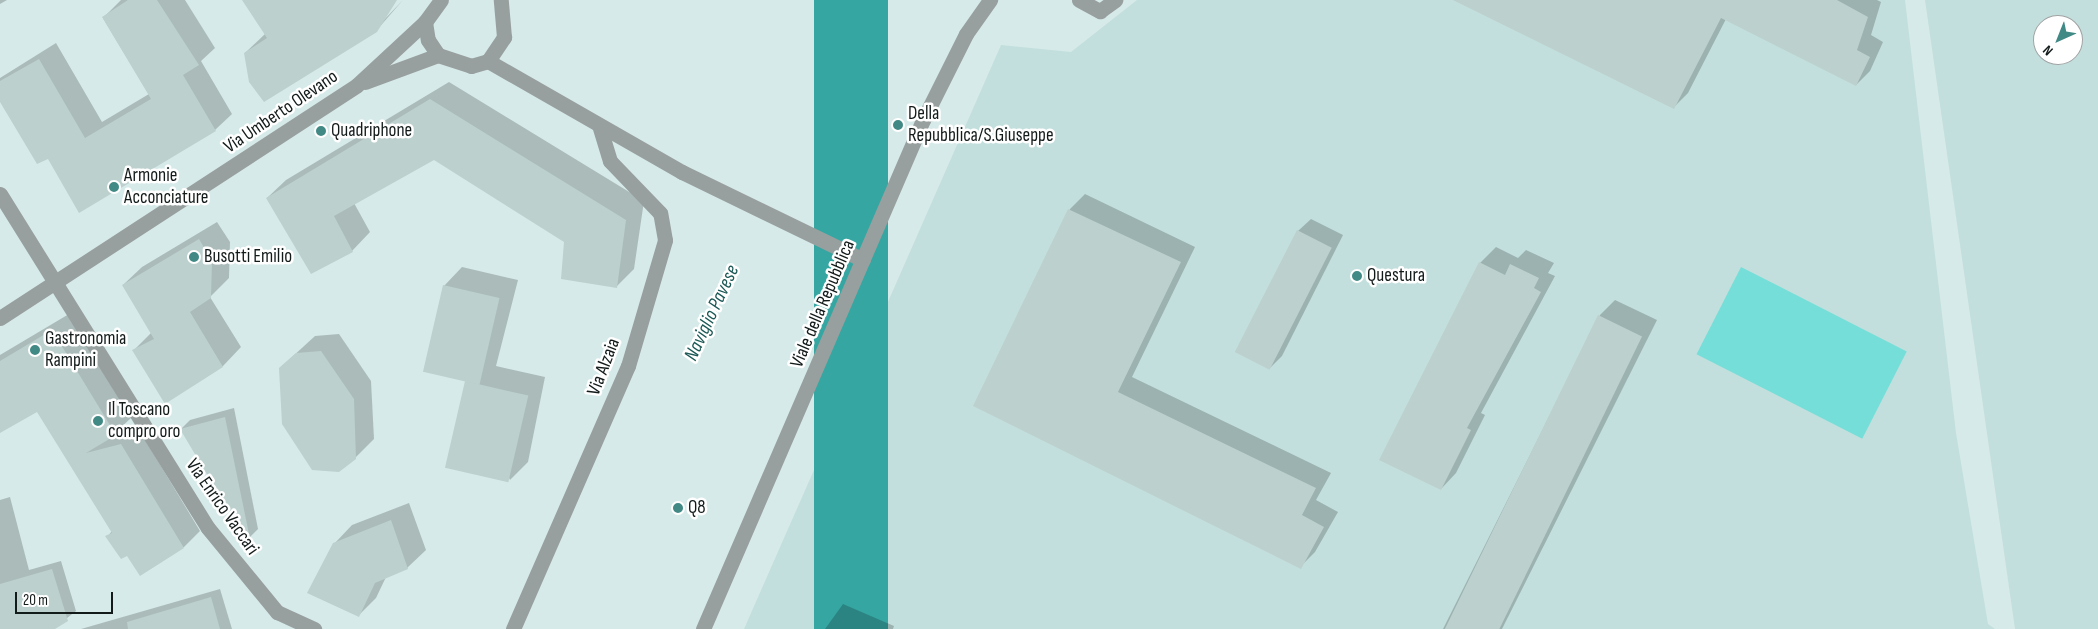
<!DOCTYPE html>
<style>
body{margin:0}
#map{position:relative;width:2098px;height:629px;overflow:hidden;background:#d6eae9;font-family:"Sofia Sans Condensed",sans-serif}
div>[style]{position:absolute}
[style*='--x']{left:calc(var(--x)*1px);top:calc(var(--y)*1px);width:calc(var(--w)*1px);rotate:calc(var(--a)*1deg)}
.built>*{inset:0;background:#c2dfdd}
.green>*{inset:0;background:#76ded8;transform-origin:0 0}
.water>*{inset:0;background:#36a6a2;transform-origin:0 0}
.shadow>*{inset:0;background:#0003}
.building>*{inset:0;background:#bcd0ce;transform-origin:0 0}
.minor>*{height:15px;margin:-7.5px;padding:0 7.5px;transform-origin:7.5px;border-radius:7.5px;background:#98a09f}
.dots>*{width:14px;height:14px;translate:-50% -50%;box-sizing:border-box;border:2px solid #fff;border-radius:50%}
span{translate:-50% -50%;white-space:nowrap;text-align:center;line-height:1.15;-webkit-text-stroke:5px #fff;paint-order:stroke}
.street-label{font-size:19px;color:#131a1a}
.poi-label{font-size:19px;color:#131a1a}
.left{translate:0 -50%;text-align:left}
.water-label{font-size:20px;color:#1c5956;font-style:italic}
.north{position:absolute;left:2033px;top:15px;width:50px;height:50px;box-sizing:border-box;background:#fff;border:1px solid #a1a3a3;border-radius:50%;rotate:224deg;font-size:14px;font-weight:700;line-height:20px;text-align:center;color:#131a1a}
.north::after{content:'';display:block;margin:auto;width:18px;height:22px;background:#418985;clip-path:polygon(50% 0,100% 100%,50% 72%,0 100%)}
.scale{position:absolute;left:15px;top:592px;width:98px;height:22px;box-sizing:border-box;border:2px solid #131a1a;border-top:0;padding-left:6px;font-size:15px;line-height:18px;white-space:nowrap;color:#131a1a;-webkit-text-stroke:4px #fff;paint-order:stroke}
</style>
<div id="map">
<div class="built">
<div style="clip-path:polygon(1137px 0,1905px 0,1956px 433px,1988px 624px,1995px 629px,744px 629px,1001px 45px,1071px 52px)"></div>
<div style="clip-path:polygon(evenodd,1925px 0,2098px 0,2098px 629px,2015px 629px,1925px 0,2043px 25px,2073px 25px,2073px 55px,2043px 55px,2043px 25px)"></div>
</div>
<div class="green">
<div style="left:1741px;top:267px;width:186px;height:98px;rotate:27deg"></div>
</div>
<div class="water">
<div style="left:814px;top:0;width:74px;height:685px"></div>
</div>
<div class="shadow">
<div style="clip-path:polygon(0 0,7px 0,0 4px)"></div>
<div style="clip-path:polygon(121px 0,185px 0,215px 48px,201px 61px,232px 114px,215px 130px,49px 157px,0 100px,0 78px,56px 43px,102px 122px,149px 94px,103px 18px)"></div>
<div style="clip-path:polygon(244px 0,396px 0,382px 22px,403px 0,376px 31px,245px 53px,265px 34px)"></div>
<div style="clip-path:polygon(1454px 0,1877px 0,1881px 2px,1871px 35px,1883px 42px,1870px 71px,1856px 85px,1726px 19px,1688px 93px,1674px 107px)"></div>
<div style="clip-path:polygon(449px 82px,644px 201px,634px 269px,616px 287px,566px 242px,434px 158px,354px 203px,370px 232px,352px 251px,267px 198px,286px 180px)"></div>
<div style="clip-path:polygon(1085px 194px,1195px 247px,1132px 377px,1331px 473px,1316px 500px,1338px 512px,1315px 552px,1300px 567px,975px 406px,1070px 209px)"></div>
<div style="clip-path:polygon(1311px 219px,1343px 235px,1282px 356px,1270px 368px,1298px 231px)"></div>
<div style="clip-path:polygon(217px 222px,230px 242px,229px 278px,210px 297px,241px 347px,223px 366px,165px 402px,134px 350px,152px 332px,123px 285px,142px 267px)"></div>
<div style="clip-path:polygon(1496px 247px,1518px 258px,1526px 250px,1554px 263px,1548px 273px,1555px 276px,1481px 413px,1485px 415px,1456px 473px,1441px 489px,1381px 459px,1480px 263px)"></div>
<div style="clip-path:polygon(462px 267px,518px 280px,496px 366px,545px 377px,528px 462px,510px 480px,467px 382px,444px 286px)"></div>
<div style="clip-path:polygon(1615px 300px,1657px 320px,1502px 629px,1443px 629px,1600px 315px)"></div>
<div style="clip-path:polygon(69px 314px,132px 417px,114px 434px,138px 428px,200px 531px,184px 547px,128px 554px,107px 537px,112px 531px,37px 410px,0 432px,0 355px)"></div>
<div style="clip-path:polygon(339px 334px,371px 381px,374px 439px,355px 458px,280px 368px,315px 336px)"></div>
<div style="clip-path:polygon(234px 408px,258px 529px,249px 538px,181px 429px,190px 420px)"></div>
<div style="clip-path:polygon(10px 497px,29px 570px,61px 561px,76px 611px,53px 629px,0 629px,0 500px)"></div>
<div style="clip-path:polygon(409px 503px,426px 550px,407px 568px,386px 577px,376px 598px,358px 616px,334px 544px,352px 525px)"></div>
<div style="clip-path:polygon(220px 589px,232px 629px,81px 629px)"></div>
<div style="clip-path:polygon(843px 604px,894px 626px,893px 629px,825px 629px)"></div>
</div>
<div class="building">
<div style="clip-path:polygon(128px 0,157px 0,199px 65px,183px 75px,216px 131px,79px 213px,48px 159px,37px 164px,0 102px,0 81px,39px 59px,85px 138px,151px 99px,102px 17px)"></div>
<div style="clip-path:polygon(242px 0,397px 0,377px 32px,264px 102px,249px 82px,244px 53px,267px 38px)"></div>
<div style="clip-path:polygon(1453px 0,1837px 0,1868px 17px,1857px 50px,1870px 57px,1856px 86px,1721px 18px,1674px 109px)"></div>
<div style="clip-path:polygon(430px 99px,626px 220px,617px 288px,561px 279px,564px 242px,434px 160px,334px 216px,353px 252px,311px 274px,266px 198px)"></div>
<div style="clip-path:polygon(1068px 209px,1181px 262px,1118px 392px,1316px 488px,1302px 515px,1324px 527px,1301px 569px,973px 406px)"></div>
<div style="left:1297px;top:230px;width:39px;height:137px;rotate:27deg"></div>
<div style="clip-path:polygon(199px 239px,212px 261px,211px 298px,190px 312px,223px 367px,165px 404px,132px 350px,154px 339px,122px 285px)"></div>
<div style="clip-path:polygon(1479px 262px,1505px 275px,1510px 264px,1539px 278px,1534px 288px,1541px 292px,1467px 428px,1471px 430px,1441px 490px,1379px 460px)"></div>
<div style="left:443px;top:285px;width:58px;height:89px;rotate:13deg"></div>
<div style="left:1598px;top:315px;width:49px;height:351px;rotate:26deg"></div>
<div style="clip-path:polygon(52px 330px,116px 435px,86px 453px,121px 444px,184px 548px,140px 576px,127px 556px,121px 559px,105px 536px,112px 533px,37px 412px,0 433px,0 361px)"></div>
<div style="clip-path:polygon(321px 351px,354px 399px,356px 459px,339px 472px,312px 470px,282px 424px,279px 368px,296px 353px)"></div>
<div style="left:465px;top:381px;width:65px;height:89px;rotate:13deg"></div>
<div style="clip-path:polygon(225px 417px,250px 539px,246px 540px,180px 429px)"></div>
<div style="clip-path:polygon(391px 520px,408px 569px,375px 583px,359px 617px,307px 593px,333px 543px)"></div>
<div style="clip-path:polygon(52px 569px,68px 621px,55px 629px,0 629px,0 584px)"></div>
<div style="clip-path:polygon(211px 597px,220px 629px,128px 629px,127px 622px)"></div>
</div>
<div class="minor">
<div style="--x:1079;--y:0;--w:24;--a:28"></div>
<div style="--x:1100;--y:11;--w:19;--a:-36"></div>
<div style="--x:425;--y:22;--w:18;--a:81"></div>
<div style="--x:428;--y:40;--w:18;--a:56"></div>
<div style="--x:438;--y:55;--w:35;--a:18"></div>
<div style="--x:471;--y:66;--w:18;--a:-16"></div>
<div style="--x:488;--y:61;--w:29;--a:-56"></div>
<div style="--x:504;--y:37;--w:37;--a:-95"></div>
<div style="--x:488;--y:61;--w:224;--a:29.8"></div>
<div style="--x:682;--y:172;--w:201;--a:25.9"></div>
<div style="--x:365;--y:82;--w:78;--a:-20.3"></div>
<div style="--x:0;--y:194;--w:393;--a:58.1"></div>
<div style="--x:208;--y:528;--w:109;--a:50.6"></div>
<div style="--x:277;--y:612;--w:41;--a:24.7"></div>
<div style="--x:0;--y:318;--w:426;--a:-33.1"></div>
<div style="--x:357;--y:85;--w:93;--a:-42.8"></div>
<div style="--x:425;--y:22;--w:27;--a:-54"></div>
<div style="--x:513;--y:629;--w:287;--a:-66.4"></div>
<div style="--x:628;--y:366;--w:131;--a:-73.6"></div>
<div style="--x:665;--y:240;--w:27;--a:-100"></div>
<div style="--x:660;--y:213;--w:72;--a:-133.9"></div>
<div style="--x:610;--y:161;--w:37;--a:-107"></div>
<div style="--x:703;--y:629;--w:555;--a:-66.63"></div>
<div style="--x:923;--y:120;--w:96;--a:-63.4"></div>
<div style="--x:966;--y:34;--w:42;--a:-54.8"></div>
</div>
<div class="dots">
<div style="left:898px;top:125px;background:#418985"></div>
<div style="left:321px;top:131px;background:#418985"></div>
<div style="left:114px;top:187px;background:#418985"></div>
<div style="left:194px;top:257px;background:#418985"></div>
<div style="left:1357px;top:276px;background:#418985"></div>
<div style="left:35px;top:350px;background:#418985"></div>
<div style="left:98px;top:421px;background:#418985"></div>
<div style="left:678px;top:508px;background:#418985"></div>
</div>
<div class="street-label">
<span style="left:281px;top:112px;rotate:-34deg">Via Umberto Olevano</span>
<span style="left:823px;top:304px;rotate:-67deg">Viale della Repubblica</span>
<span style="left:604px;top:367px;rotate:-69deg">Via Alzaia</span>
<span style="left:222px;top:507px;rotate:55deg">Via Enrico Vaccari</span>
</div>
<div class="poi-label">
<span class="left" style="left:908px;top:125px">Della<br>Repubblica/S.Giuseppe</span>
<span class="left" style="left:331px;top:131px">Quadriphone</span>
<span class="left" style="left:124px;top:187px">Armonie<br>Acconciature</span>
<span class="left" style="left:204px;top:257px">Busotti Emilio</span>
<span class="left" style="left:1367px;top:276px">Questura</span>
<span class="left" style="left:45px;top:350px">Gastronomia<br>Rampini</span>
<span class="left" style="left:108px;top:421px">Il Toscano<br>compro oro</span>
<span class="left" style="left:688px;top:508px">Q8</span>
</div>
<div class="water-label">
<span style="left:712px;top:313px;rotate:-65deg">Naviglio Pavese</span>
</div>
<div class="north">N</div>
<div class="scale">20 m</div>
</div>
